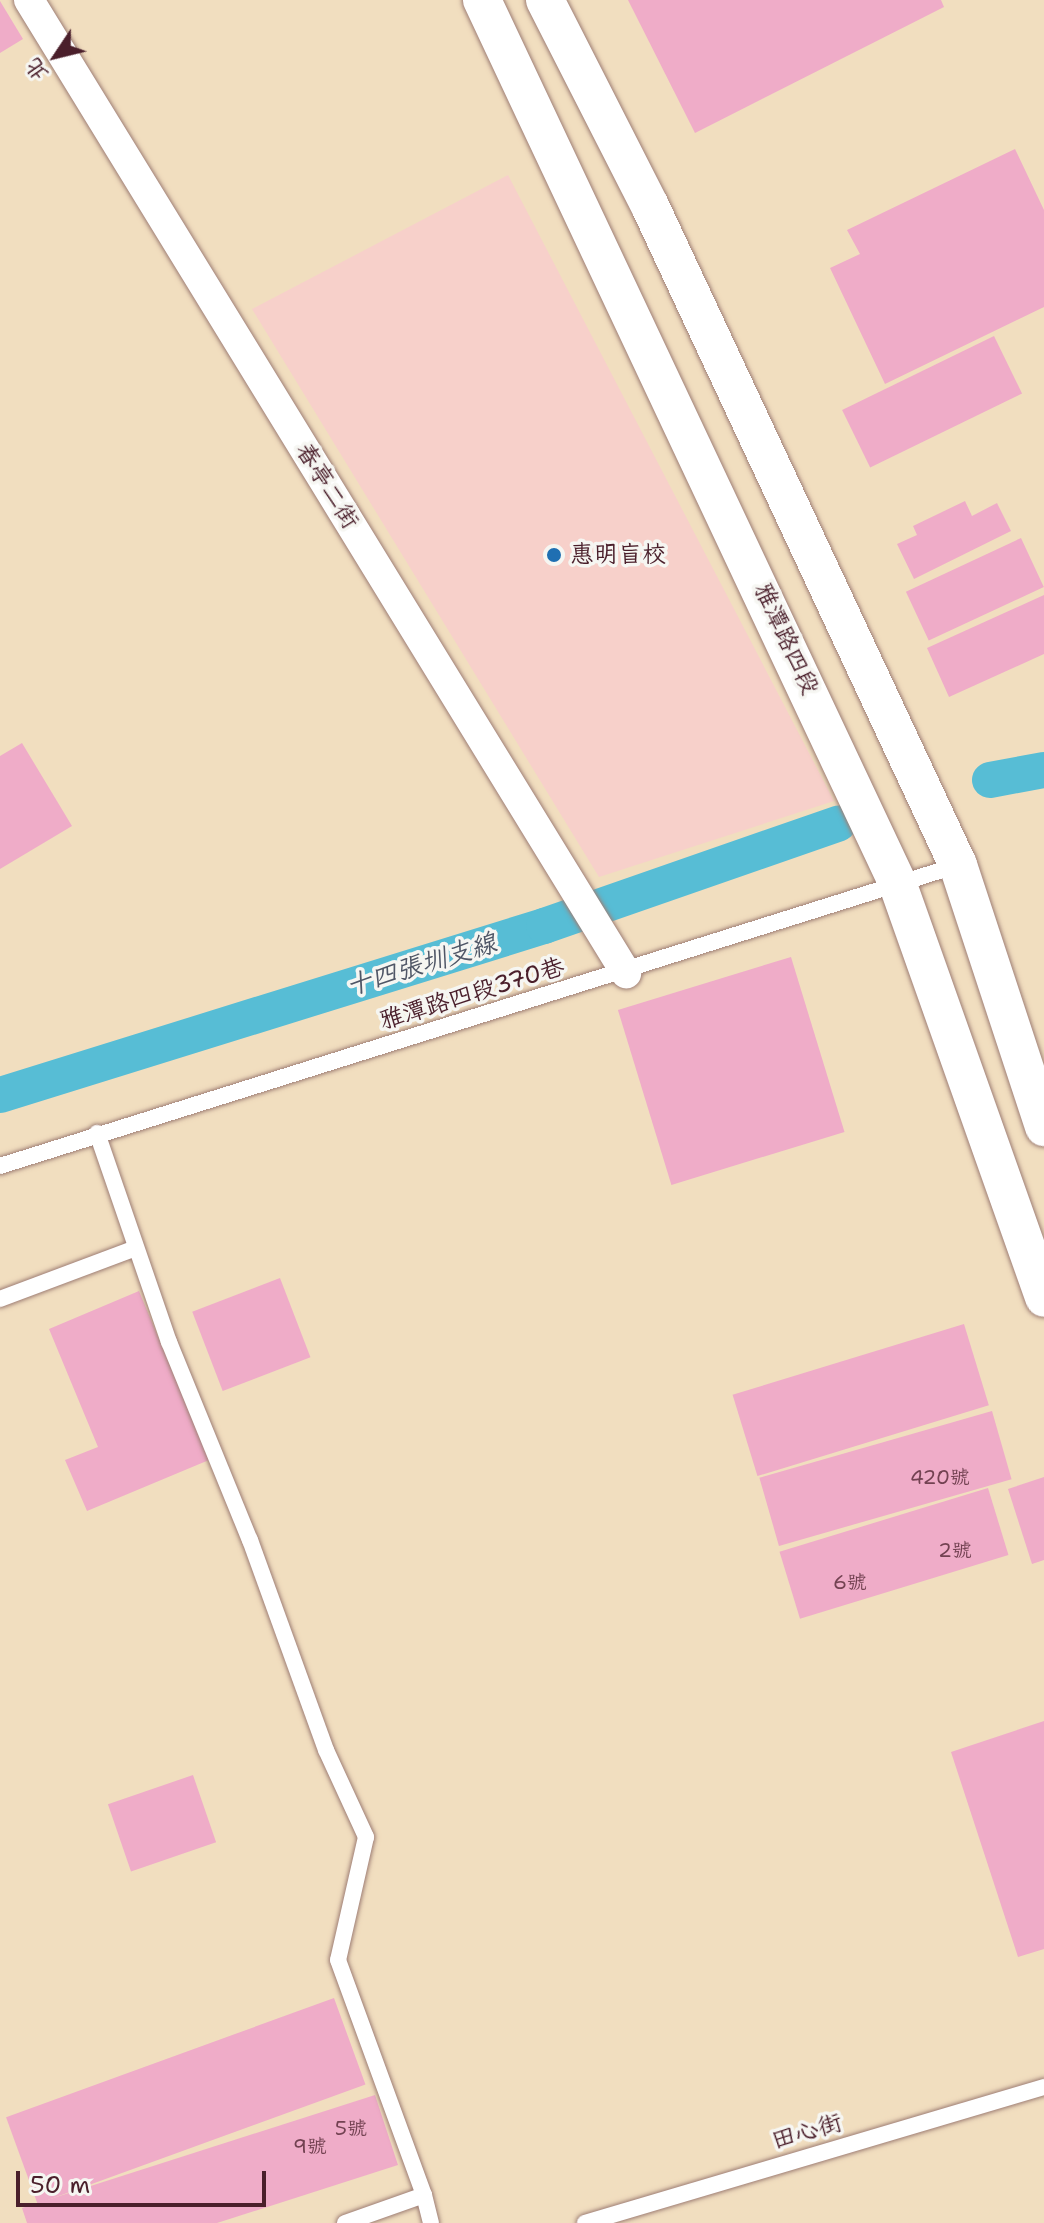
<!DOCTYPE html>
<meta charset="utf-8">
<style>
body{margin:0}
#map{position:relative;width:1044px;height:2223px;overflow:hidden;background:#f1debf;font-family:"Shantell Sans","LXGW WenKai TC",sans-serif}
div>[style]{position:absolute}
[style*='--x']{left:calc(var(--x)*1px);top:calc(var(--y)*1px);width:calc(var(--w)*1px);rotate:calc(var(--a)*1deg)}
.built>*{inset:0;background:#f7d0ca}
.canal>*{height:36px;margin:-18px;padding:0 18px;transform-origin:18px;border-radius:18px;background:#57bdd5}
.building>*{inset:0;background:#efacc8;transform-origin:0 0}
.roads{filter:drop-shadow(0 0 2px #9e7e75) drop-shadow(0 0 2px #9e7e75)}
.service>*{height:16px;margin:-8px;padding:0 8px;transform-origin:8px;border-radius:8px;background:#fff}
.minor>*{height:30px;margin:-15px;padding:0 15px;transform-origin:15px;border-radius:15px;background:#fff}
.tertiary>*{height:38px;margin:-19px;padding:0 19px;transform-origin:19px;border-radius:19px;background:#fff}
.dots>*{width:22px;height:22px;translate:-50% -50%;box-sizing:border-box;border:4px solid #f6f6f2;border-radius:50%}
span{translate:-50% -50%;white-space:nowrap;text-align:center;line-height:1.15;-webkit-text-stroke:7px #f6f6f2;paint-order:stroke}
.number-label{font-size:20px;color:#734252}
.number-label span{-webkit-text-stroke-width:0}
.street-label{font-size:24px;color:#4a1f2b}
.poi-label{font-size:24px;color:#4a1f2b}
.left{translate:0 -50%;text-align:left}
.water-label{font-size:26px;color:#4f5666;font-style:italic}
.north{position:absolute;left:16px;top:16px;width:80px;height:80px;-webkit-text-stroke:6px #f6f6f2;paint-order:stroke;rotate:235deg;font-size:22px;font-weight:700;line-height:32px;text-align:center;color:#4a1f2b}
.north::after{content:'';display:block;margin:auto;width:28px;height:36px;background:#4a1f2b;clip-path:polygon(50% 0,100% 100%,50% 72%,0 100%)}
.scale{position:absolute;left:16px;top:2171px;width:250px;height:36px;box-sizing:border-box;border:4px solid #4a1f2b;border-top:0;padding-left:10px;font-size:24px;line-height:28px;white-space:nowrap;color:#4a1f2b;-webkit-text-stroke:6px #f6f6f2;paint-order:stroke}
</style>
<div id="map">
<div class="built">
<div style="clip-path:polygon(508px 175px,834px 801px,599px 877px,252px 309px)"></div>
</div>
<div class="canal">
<div style="--x:990;--y:780;--w:55;--a:-10.5"></div>
<div style="--x:0;--y:1095;--w:570;--a:-17.26"></div>
<div style="--x:544;--y:926;--w:312;--a:-19.2"></div>
</div>
<div class="building">
<div style="clip-path:polygon(628px 0,941px 0,944px 7px,695px 133px)"></div>
<div style="clip-path:polygon(0 1px,23px 39px,0 53px)"></div>
<div style="clip-path:polygon(1015px 149px,1044px 210px,1044px 307px,885px 384px,830px 268px,860px 254px,847px 230px)"></div>
<div style="left:994px;top:336px;width:64px;height:169px;rotate:64deg"></div>
<div style="clip-path:polygon(965px 501px,972px 516px,997px 503px,1011px 531px,914px 579px,897px 544px,917px 535px,913px 526px)"></div>
<div style="left:1021px;top:538px;width:54px;height:127px;rotate:65deg"></div>
<div style="clip-path:polygon(1044px 595px,1044px 654px,949px 697px,927px 648px)"></div>
<div style="clip-path:polygon(22px 743px,72px 826px,0 869px,0 756px)"></div>
<div style="left:791px;top:957px;width:183px;height:181px;rotate:73deg"></div>
<div style="left:280px;top:1278px;width:85px;height:94px;rotate:69deg"></div>
<div style="clip-path:polygon(139px 1291px,209px 1460px,87px 1511px,65px 1460px,98px 1447px,49px 1329px)"></div>
<div style="left:964px;top:1324px;width:85px;height:242px;rotate:73deg"></div>
<div style="left:992px;top:1411px;width:71px;height:242px;rotate:74deg"></div>
<div style="clip-path:polygon(1044px 1477px,1044px 1560px,1032px 1564px,1008px 1489px)"></div>
<div style="left:988px;top:1488px;width:70px;height:218px;rotate:73deg"></div>
<div style="clip-path:polygon(1044px 1721px,1044px 1949px,1018px 1957px,951px 1752px)"></div>
<div style="left:193px;top:1775px;width:71px;height:90px;rotate:71deg"></div>
<div style="left:334px;top:1998px;width:92px;height:349px;rotate:70deg"></div>
<div style="clip-path:polygon(375px 2095px,398px 2165px,217px 2223px,27px 2223px,22px 2208px)"></div>
</div>
<div class="roads">
<div class="service">
<div style="--x:97;--y:1133;--w:221;--a:71"></div>
<div style="--x:169;--y:1342;--w:214;--a:67.8"></div>
<div style="--x:250;--y:1540;--w:223;--a:70.1"></div>
<div style="--x:326;--y:1750;--w:96;--a:65.3"></div>
<div style="--x:366;--y:1837;--w:126;--a:102.8"></div>
<div style="--x:338;--y:1960;--w:250;--a:69.9"></div>
<div style="--x:0;--y:1166;--w:1004;--a:-17.44"></div>
<div style="--x:0;--y:1299;--w:145;--a:-20.6"></div>
<div style="--x:345;--y:2223;--w:84;--a:-19.5"></div>
<div style="--x:424;--y:2195;--w:29;--a:76"></div>
<div style="--x:585;--y:2223;--w:479;--a:-16.5"></div>
</div>
<div class="minor">
<div style="--x:29;--y:0;--w:1142;--a:58.47"></div>
</div>
<div class="tertiary">
<div style="--x:482;--y:0;--w:975;--a:64.8"></div>
<div style="--x:897;--y:882;--w:441;--a:70.5"></div>
<div style="--x:545;--y:0;--w:231;--a:63"></div>
<div style="--x:650;--y:206;--w:727;--a:64.95"></div>
<div style="--x:958;--y:865;--w:276;--a:71.8"></div>
</div>
</div>
<div class="dots">
<div style="left:554px;top:555px;background:#1f6fb2"></div>
</div>
<div class="number-label">
<span style="left:940px;top:1477px">420號</span>
<span style="left:955px;top:1550px">2號</span>
<span style="left:850px;top:1582px">6號</span>
<span style="left:351px;top:2128px">5號</span>
<span style="left:310px;top:2146px">9號</span>
</div>
<div class="street-label">
<span style="left:327px;top:486px;rotate:58deg">春亭二街</span>
<span style="left:786px;top:639px;rotate:65deg">雅潭路四段</span>
<span style="left:472px;top:994px;rotate:-17deg">雅潭路四段370巷</span>
<span style="left:807px;top:2132px;rotate:-16deg">田心街</span>
</div>
<div class="poi-label">
<span class="left" style="left:570px;top:555px">惠明盲校</span>
</div>
<div class="water-label">
<span style="left:421px;top:964px;rotate:-17deg">十四張圳支線</span>
</div>
<div class="north">北</div>
<div class="scale">50 m</div>
</div>
